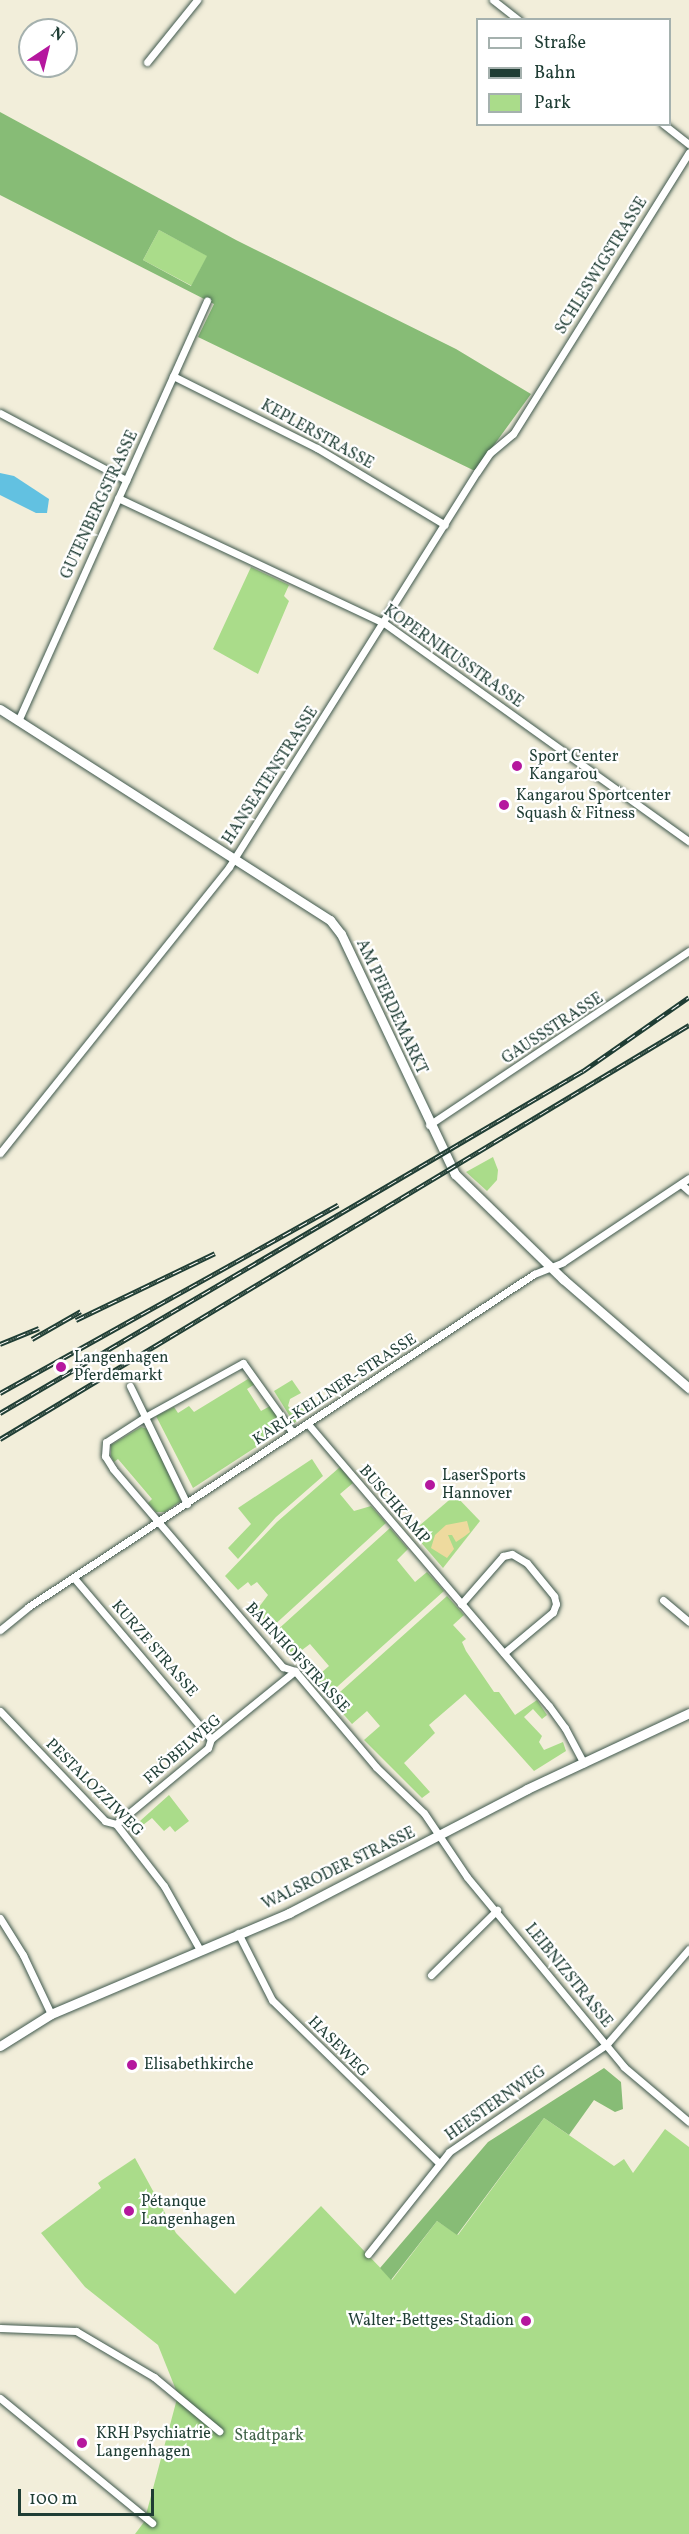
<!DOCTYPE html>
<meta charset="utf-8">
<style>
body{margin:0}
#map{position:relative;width:689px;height:2534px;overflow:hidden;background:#f2eeda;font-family:Vollkorn,serif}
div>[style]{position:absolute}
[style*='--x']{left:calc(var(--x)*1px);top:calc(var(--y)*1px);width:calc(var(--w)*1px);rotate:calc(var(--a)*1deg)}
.green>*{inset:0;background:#aadc8a;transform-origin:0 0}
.forest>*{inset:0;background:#87bc76}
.sand>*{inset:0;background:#eeda9e}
.water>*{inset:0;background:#62c1e1}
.roads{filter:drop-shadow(0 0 2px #3f584d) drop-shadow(0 0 2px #3f584d)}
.minor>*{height:7px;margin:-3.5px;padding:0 3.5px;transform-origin:3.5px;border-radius:3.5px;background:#fff}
.tertiary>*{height:9px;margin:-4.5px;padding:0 4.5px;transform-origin:4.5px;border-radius:4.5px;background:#fff}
.rail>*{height:5px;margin-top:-2.5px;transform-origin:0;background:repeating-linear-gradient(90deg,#fff 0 9px,#1f3d34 0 18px);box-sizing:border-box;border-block:2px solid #1f3d34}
.dots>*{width:16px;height:16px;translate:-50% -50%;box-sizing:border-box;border:3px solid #fff;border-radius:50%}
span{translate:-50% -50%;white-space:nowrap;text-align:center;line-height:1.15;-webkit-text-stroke:4.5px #fff;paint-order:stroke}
.street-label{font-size:16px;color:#1f3d34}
.poi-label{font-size:16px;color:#1f3d34}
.left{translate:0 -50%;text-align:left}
.right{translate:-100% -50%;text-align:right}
.park-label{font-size:16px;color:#42654a}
.legend{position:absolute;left:476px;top:18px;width:195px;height:108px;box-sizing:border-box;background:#fff;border:2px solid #a5b1ae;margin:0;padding:8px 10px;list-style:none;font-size:18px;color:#1f3d34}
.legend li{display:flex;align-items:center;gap:12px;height:30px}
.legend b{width:30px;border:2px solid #a5b1ae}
.north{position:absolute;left:18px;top:18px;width:60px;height:60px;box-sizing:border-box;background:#fff;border:2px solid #a5b1ae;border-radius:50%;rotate:35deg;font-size:16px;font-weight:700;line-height:24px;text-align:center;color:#1f3d34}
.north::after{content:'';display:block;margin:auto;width:21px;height:27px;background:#b5179e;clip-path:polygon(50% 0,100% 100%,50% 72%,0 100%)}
.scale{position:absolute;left:18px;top:2489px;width:136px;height:27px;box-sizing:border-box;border:3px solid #1f3d34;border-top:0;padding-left:8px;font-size:18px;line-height:21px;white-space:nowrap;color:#1f3d34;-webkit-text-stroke:4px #fff;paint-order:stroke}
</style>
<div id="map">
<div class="green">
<div style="left:159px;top:230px;width:55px;height:34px;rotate:28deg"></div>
<div style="clip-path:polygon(251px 567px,289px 585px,284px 596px,289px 601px,258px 674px,213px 649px)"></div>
<div style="clip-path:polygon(493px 1157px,498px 1170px,497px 1180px,487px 1191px,466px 1172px)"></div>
<div style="clip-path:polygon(248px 1379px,255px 1384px,247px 1389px,261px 1411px,272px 1405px,287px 1427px,193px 1488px,156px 1416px,174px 1407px,178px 1413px,189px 1406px,194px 1412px)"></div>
<div style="clip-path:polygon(292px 1380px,301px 1393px,290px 1399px,288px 1406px,295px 1413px,305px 1406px,309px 1412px,294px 1423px,274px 1391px)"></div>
<div style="clip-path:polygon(141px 1427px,148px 1429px,181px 1501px,165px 1512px,156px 1512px,148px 1503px,152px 1499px,118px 1459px,114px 1462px,111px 1456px,111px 1445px)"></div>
<div style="clip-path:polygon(312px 1459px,323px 1476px,276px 1517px,238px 1559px,228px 1548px,251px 1524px,238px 1508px)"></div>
<div style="clip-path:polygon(340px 1467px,353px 1483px,340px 1494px,354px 1511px,371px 1506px,386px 1523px,271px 1628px,256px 1611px,268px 1595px,257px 1582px,251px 1586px,248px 1582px,238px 1590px,225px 1576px,277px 1522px)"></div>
<div style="clip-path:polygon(455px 1495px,480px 1521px,443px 1568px,412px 1532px)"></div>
<div style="clip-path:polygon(390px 1528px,408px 1549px,397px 1560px,415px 1582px,427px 1572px,444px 1591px,328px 1695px,314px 1679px,329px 1666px,310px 1644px,294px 1656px,274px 1633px)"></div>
<div style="clip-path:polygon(447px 1596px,464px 1615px,453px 1625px,466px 1639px,462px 1642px,466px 1651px,494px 1692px,499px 1692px,515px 1715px,537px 1700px,547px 1715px,542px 1719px,533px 1709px,524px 1717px,542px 1736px,539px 1742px,544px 1750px,563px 1742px,566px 1751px,534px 1771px,465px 1694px,429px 1725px,435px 1733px,404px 1763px,430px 1792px,422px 1798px,364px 1740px,380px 1726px,367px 1711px,352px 1724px,331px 1700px)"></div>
<div style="clip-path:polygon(169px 1795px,189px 1821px,175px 1832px,170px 1826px,164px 1831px,152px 1818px,143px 1825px,140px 1821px)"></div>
<div style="clip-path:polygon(544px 2118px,614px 2166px,624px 2159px,633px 2173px,665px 2129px,689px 2147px,689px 2534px,135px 2534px,144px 2522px,178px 2395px,158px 2345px,85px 2287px,41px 2233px,101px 2188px,98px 2183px,102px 2180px,135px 2158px,176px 2233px,235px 2294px,321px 2206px,392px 2280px,437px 2221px,458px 2235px)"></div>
</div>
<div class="forest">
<div style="clip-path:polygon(evenodd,0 112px,236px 240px,456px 349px,531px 394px,475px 471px,198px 337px,214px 304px,0 195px,0 112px,159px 230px,207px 256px,191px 286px,143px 260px,159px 230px)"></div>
<div style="clip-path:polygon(604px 2068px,621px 2082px,623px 2109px,615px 2112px,594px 2100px,569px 2135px,544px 2118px,457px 2235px,437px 2221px,391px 2280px,380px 2268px,488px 2142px)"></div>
</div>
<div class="sand">
<div style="clip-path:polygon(467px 1521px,470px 1532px,465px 1536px,456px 1542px,452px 1535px,448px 1535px,454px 1549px,447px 1558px,431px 1548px,435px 1535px,446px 1525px)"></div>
</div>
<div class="water">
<div style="clip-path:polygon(0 473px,14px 476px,49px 499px,47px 513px,36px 513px,0 495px)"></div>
</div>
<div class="roads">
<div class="minor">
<div style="--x:493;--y:0;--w:33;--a:38"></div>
<div style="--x:147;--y:62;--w:80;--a:-51.1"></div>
<div style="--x:663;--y:124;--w:33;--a:38"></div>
<div style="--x:173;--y:376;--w:161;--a:26.6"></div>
<div style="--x:317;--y:448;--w:149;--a:31"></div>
<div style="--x:0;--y:413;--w:143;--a:28"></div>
<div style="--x:118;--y:498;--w:294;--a:25.2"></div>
<div style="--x:384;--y:623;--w:375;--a:35.6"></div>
<div style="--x:18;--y:721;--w:461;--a:-65.8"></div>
<div style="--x:429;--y:1125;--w:313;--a:-33.8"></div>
<div style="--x:0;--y:1153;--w:366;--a:-51.3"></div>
<div style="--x:229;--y:867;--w:466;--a:-57.9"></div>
<div style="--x:477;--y:472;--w:23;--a:-56"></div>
<div style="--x:490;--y:453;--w:30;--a:-40"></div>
<div style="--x:513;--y:434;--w:332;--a:-58"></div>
<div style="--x:681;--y:1184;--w:11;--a:41"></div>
<div style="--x:130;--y:1386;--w:34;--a:64"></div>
<div style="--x:145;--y:1417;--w:112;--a:-28.9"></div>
<div style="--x:243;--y:1363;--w:86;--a:54.5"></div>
<div style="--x:308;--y:1424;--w:371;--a:49.5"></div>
<div style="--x:549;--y:1706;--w:27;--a:54"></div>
<div style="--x:565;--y:1728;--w:40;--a:62"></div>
<div style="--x:187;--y:1504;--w:97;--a:-115.8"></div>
<div style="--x:145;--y:1417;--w:46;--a:147.3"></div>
<div style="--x:106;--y:1442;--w:14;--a:94"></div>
<div style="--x:105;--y:1456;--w:15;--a:58"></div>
<div style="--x:113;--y:1469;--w:261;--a:49.4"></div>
<div style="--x:283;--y:1667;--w:13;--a:18"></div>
<div style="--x:295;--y:1671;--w:126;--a:49.8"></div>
<div style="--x:376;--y:1767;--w:66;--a:43.8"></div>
<div style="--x:424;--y:1813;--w:77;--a:56.1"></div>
<div style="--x:467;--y:1877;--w:246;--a:50.4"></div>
<div style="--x:624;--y:2067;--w:85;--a:40.2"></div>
<div style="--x:74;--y:1578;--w:211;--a:49.6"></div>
<div style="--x:663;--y:1600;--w:34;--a:40"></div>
<div style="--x:461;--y:1604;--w:64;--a:-48.8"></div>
<div style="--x:503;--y:1556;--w:9;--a:-13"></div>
<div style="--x:512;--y:1554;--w:17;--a:31"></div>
<div style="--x:527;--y:1563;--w:43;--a:50.7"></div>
<div style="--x:554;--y:1596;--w:8;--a:76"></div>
<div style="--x:556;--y:1604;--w:9;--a:111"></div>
<div style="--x:553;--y:1612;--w:64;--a:140.1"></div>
<div style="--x:0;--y:1630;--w:36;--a:-39"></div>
<div style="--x:28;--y:1607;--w:606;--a:-33.35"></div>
<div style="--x:534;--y:1274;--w:31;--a:-22"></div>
<div style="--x:563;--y:1262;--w:151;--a:-33.7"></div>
<div style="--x:0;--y:1711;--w:152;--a:46.3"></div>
<div style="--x:105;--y:1821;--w:11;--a:15"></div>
<div style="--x:116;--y:1824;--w:78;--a:52.3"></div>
<div style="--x:164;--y:1886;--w:73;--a:60.6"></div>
<div style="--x:116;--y:1824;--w:119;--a:-39.6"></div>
<div style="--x:208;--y:1748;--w:9;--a:-72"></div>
<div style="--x:211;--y:1739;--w:108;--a:-39"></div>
<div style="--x:0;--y:1918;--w:44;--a:58.1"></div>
<div style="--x:23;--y:1955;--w:65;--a:64.6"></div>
<div style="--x:238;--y:1933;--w:75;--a:63.1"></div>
<div style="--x:272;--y:2000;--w:233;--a:44.3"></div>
<div style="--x:431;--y:1975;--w:93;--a:-44.6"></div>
<div style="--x:368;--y:2254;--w:130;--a:-51.5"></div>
<div style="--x:449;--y:2152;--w:190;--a:-34.3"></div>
<div style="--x:606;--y:2045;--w:127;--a:-49.2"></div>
<div style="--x:0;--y:2328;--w:76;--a:2.3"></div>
<div style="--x:76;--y:2331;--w:91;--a:30.5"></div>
<div style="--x:154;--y:2377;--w:85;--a:39.7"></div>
<div style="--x:0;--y:2398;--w:197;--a:39.4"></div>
</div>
<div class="tertiary">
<div style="--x:0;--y:709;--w:392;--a:32.6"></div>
<div style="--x:330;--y:920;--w:18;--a:52"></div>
<div style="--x:341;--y:934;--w:266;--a:64.6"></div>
<div style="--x:455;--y:1174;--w:151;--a:44.2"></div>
<div style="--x:563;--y:1279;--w:167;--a:40.9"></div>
<div style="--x:0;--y:2046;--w:60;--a:-32.1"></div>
<div style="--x:51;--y:2014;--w:259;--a:-23"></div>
<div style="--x:289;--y:1913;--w:268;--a:-27.5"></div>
<div style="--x:527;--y:1789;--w:179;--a:-25.1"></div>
</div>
</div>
<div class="rail">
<div style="--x:76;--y:1320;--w:154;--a:-25.7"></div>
<div style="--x:32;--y:1339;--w:56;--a:-29.7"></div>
<div style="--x:0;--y:1344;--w:42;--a:-22.3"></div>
<div style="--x:0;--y:1393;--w:387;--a:-29.1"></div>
<div style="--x:0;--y:1413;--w:676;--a:-30.4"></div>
<div style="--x:583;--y:1071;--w:129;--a:-34.9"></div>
<div style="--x:0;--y:1439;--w:804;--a:-31"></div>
</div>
<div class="dots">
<div style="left:517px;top:766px;background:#b5179e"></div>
<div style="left:504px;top:805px;background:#b5179e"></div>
<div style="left:61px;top:1367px;background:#b5179e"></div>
<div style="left:430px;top:1485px;background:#b5179e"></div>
<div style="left:132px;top:2065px;background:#b5179e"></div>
<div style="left:129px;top:2211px;background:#b5179e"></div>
<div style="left:526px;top:2321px;background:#b5179e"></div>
<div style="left:82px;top:2443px;background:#b5179e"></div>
</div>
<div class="street-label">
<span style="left:602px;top:266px;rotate:-58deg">SCHLESWIGSTRASSE</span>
<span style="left:317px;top:435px;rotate:29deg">KEPLERSTRASSE</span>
<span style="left:100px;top:505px;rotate:-65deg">GUTENBERGSTRASSE</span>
<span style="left:453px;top:657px;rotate:35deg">KOPERNIKUSSTRASSE</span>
<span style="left:271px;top:776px;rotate:-57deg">HANSEATENSTRASSE</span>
<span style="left:391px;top:1007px;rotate:65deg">AM PFERDEMARKT</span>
<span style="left:553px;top:1029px;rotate:-33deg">GAUSSSTRASSE</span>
<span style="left:335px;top:1390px;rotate:-33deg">KARL-KELLNER-STRASSE</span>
<span style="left:394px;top:1505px;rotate:49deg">BUSCHKAMP</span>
<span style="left:154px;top:1649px;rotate:49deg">KURZE STRASSE</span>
<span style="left:297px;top:1658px;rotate:47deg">BAHNHOFSTRASSE</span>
<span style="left:183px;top:1750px;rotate:-41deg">FRÖBELWEG</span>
<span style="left:94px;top:1788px;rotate:45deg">PESTALOZZIWEG</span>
<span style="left:339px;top:1869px;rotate:-26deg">WALSRODER STRASSE</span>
<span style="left:568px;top:1976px;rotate:51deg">LEIBNIZSTRASSE</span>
<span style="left:338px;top:2047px;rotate:45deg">HASEWEG</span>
<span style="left:496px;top:2104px;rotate:-35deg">HEESTERNWEG</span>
</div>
<div class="poi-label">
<span class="left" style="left:529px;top:766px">Sport Center<br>Kangarou</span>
<span class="left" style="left:516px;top:805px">Kangarou Sportcenter<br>Squash &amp; Fitness</span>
<span class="left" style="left:74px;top:1367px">Langenhagen<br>Pferdemarkt</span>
<span class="left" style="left:442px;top:1485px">LaserSports<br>Hannover</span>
<span class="left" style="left:144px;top:2065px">Elisabethkirche</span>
<span class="left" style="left:141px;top:2211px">Pétanque<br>Langenhagen</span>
<span class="right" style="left:514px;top:2321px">Walter-Bettges-Stadion</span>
<span class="left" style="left:96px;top:2443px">KRH Psychiatrie<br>Langenhagen</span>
</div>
<div class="park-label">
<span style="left:269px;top:2436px">Stadtpark</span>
</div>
<ul class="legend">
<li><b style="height:8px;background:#fff"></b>Straße</li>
<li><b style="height:8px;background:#1f3d34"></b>Bahn</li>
<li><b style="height:16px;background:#aadc8a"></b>Park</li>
</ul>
<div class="north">N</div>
<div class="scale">100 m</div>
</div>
